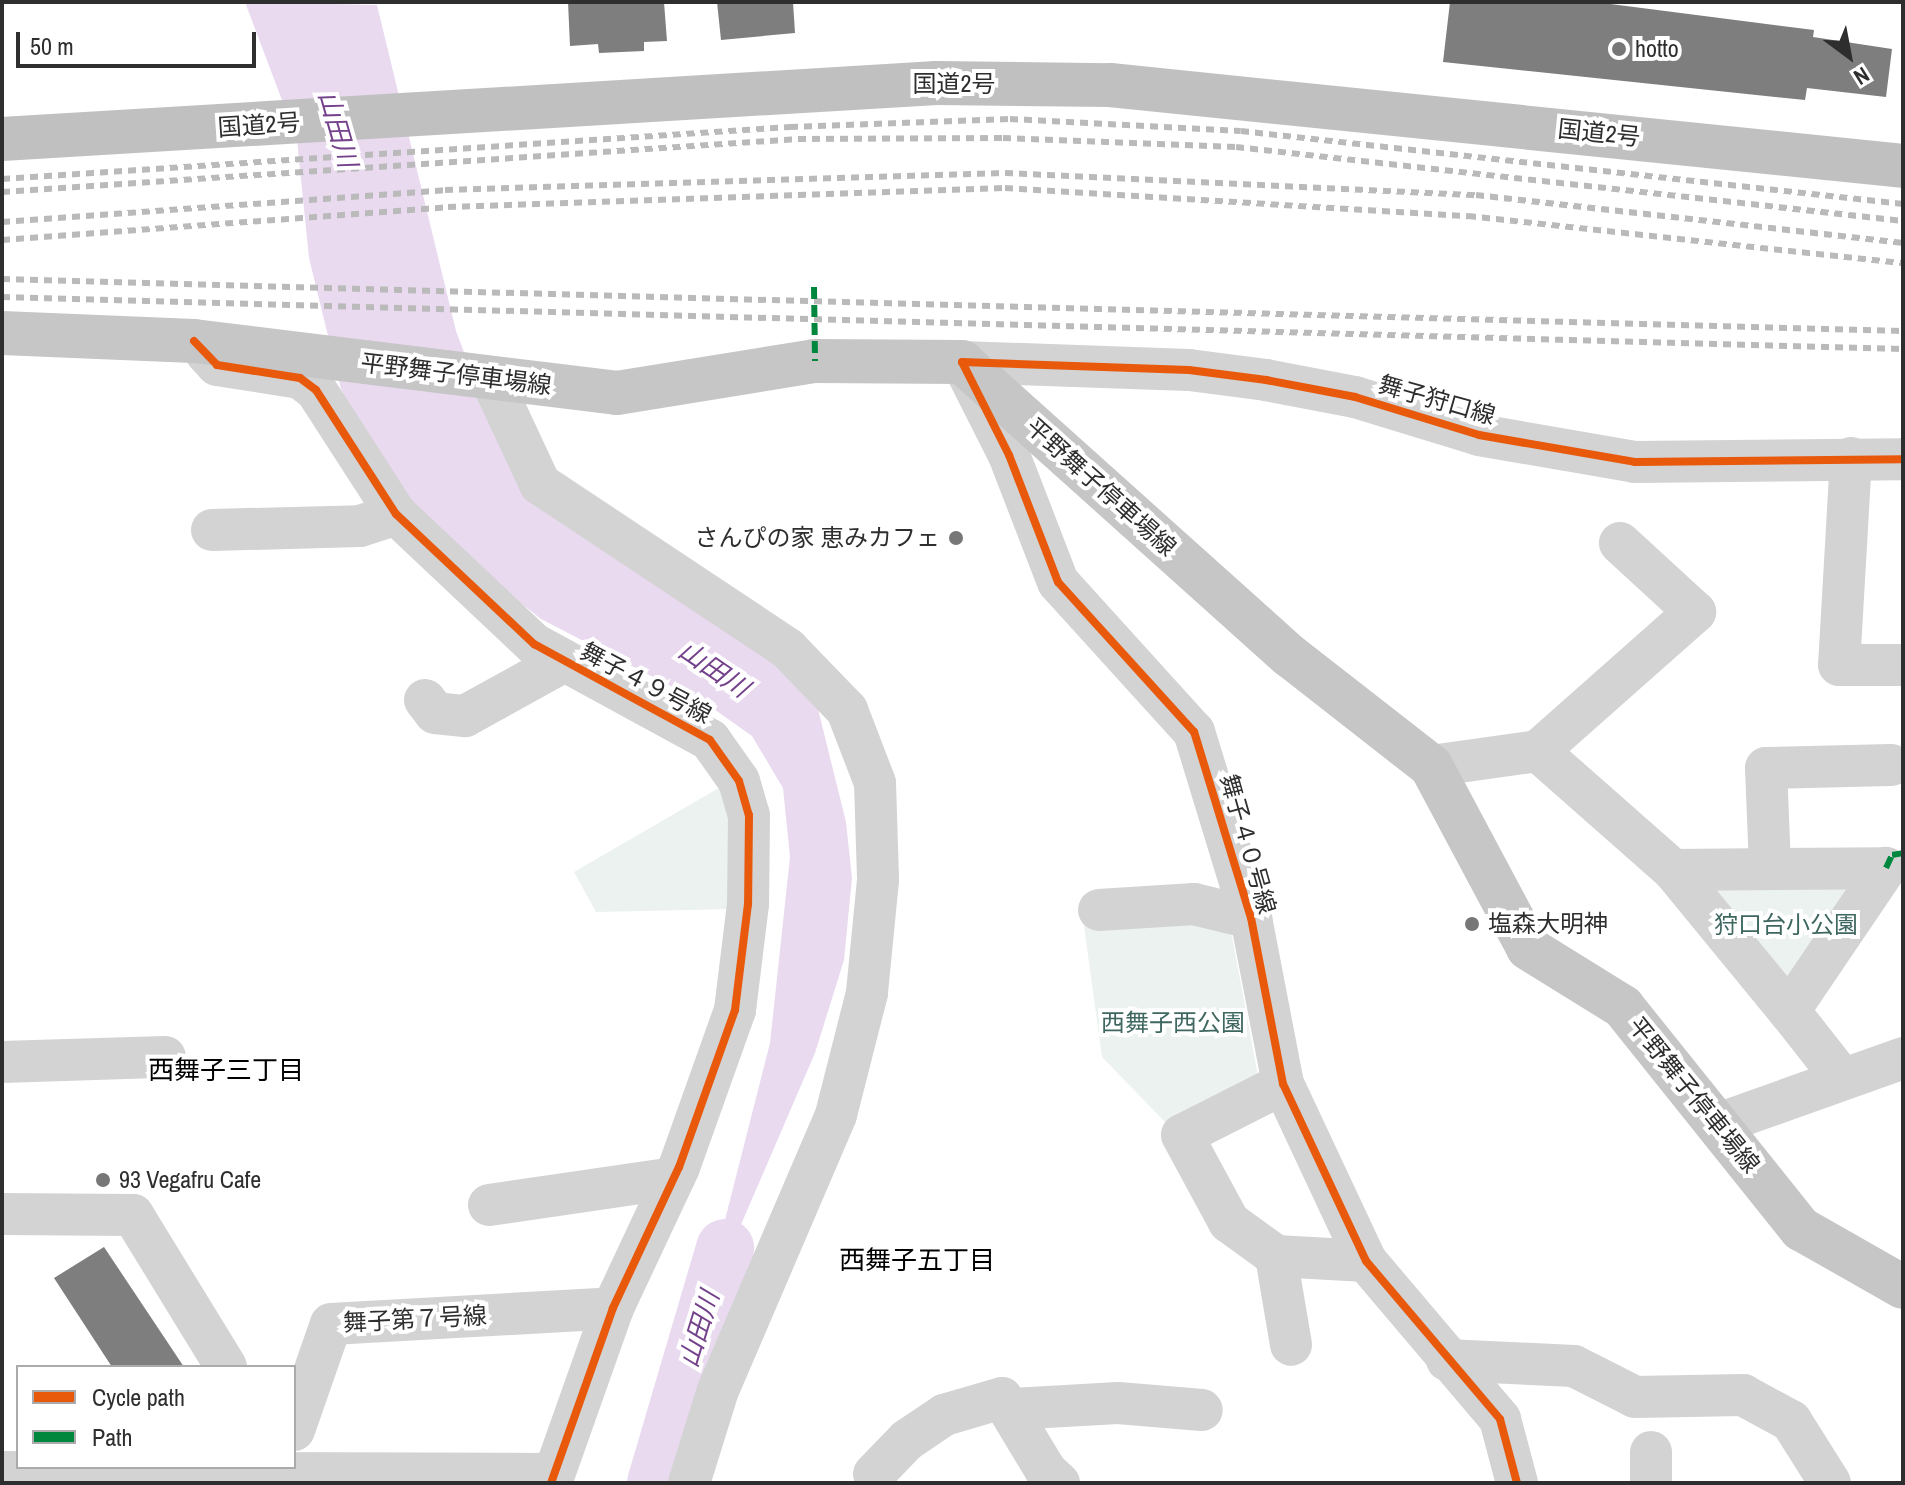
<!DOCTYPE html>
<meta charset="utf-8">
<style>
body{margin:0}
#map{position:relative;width:1905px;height:1485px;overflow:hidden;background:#fff;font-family:"Archivo Narrow","Noto Sans JP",sans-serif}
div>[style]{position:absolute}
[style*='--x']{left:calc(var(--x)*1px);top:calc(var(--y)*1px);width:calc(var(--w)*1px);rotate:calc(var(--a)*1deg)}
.green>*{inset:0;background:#ebf2f0}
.water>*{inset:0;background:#e9daf0}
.river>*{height:58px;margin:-29px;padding:0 29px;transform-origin:29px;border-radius:29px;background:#e9daf0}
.building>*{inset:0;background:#7e7e7e}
.minor>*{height:42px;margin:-21px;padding:0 21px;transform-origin:21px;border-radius:21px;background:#d3d3d3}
.major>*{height:44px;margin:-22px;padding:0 22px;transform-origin:22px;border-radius:22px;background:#c6c6c6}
.highway>*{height:44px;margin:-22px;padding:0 22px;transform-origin:22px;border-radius:22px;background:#c0c0c0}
.rail>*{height:6px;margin-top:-3px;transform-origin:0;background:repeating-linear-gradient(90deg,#bababa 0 8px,transparent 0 14px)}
.quiet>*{height:6px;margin-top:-3px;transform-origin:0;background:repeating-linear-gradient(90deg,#00873e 0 12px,transparent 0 18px)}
.cycleway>*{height:8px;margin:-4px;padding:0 4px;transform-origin:4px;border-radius:4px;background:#e8590c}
.dots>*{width:22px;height:22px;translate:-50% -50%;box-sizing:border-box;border:4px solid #fff;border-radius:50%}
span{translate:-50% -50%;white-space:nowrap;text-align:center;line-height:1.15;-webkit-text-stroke:8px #fff;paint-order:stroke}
.poi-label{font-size:24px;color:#2e2e2e}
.left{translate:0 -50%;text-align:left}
.right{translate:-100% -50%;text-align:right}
.street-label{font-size:24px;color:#2e2e2e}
.park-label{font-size:24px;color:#3e6760}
.water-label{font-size:26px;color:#74418b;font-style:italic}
.neighbourhood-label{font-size:26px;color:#000}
.frame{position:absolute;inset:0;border:4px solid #2e2e2e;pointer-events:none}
.legend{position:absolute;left:16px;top:1365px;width:280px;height:104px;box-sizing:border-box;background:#fff;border:2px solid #ababab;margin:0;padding:10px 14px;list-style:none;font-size:24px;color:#2e2e2e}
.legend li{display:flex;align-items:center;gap:16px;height:40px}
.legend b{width:40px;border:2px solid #ababab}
.north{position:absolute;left:1809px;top:16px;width:80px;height:80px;-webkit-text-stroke:6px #fff;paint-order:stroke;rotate:148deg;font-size:22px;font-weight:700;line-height:32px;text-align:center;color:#2e2e2e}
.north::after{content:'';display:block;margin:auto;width:28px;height:36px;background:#2e2e2e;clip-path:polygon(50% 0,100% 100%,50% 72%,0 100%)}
.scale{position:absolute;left:16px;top:32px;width:240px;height:36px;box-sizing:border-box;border:4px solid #2e2e2e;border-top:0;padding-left:10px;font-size:24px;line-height:28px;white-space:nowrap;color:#2e2e2e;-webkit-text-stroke:6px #fff;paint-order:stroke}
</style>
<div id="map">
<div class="green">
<div style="clip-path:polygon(724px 785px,740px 816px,734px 909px,596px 912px,574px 872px)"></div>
<div style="clip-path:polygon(1864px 882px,1787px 990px,1707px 889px)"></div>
<div style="clip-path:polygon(1193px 914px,1232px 936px,1258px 1076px,1166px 1123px,1102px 1057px,1084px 926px)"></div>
</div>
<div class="water">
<div style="clip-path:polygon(245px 2px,377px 5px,456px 331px,495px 434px,772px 652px,818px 709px,846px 822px,852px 878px,844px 960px,815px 1053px,699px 1322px,770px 1043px,790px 857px,783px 788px,752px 736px,711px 707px,541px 619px,493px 581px,403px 492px,367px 444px,341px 389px,309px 258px,297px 140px)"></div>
</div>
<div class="river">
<div style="--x:656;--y:1483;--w:245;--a:-73.6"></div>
</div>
<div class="building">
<div style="clip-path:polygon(568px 2px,664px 2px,667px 41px,644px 42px,644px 51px,599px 53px,598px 44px,570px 46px)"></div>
<div style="clip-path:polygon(717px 2px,793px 2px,795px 33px,721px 40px)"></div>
<div style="clip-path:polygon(1450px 2px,1595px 2px,1814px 30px,1813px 37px,1892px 49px,1886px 97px,1807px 88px,1805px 100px,1443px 62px)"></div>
<div style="clip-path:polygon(104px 1247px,184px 1367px,112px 1367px,54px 1278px)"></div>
</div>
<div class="minor">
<div style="--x:206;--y:353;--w:16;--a:47"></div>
<div style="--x:217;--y:365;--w:84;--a:8.9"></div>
<div style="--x:300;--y:378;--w:20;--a:37"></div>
<div style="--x:316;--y:390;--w:148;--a:57.2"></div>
<div style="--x:396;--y:514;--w:190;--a:43.3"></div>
<div style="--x:534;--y:644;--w:200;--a:28.6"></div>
<div style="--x:710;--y:740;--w:50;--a:54.7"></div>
<div style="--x:739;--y:781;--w:35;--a:74"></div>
<div style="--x:749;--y:815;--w:89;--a:90.6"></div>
<div style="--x:748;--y:904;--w:107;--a:97"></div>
<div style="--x:735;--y:1010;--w:167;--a:109.6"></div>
<div style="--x:679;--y:1167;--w:156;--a:115.1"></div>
<div style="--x:613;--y:1308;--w:186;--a:109.5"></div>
<div style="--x:492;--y:381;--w:114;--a:65"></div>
<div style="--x:540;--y:484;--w:298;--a:33.6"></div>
<div style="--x:788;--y:649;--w:85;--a:46"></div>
<div style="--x:847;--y:710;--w:78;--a:69"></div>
<div style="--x:875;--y:783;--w:97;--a:88.2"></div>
<div style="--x:878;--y:880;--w:114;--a:95.6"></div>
<div style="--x:867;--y:993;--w:126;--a:104.3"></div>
<div style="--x:836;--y:1115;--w:299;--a:113.2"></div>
<div style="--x:718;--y:1390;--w:97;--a:107.3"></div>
<div style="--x:1851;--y:458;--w:207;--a:93.3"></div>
<div style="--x:1839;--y:665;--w:64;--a:0"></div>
<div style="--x:212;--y:530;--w:148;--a:-1.5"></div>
<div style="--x:360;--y:526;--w:38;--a:-18"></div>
<div style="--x:425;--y:700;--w:16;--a:52"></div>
<div style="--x:435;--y:713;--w:30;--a:6"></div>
<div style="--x:465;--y:716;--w:112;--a:-28.9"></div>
<div style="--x:1538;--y:751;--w:210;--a:-41.5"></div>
<div style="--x:1695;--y:612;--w:102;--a:-137.4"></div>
<div style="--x:1431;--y:766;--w:108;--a:-8"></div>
<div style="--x:1538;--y:751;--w:180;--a:41.4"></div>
<div style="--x:1673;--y:870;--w:183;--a:50.6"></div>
<div style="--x:1789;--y:1011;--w:173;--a:-55.9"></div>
<div style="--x:1770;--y:867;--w:99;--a:-92.3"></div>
<div style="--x:1766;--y:768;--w:125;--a:-1.4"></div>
<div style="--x:1673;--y:870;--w:213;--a:-0.5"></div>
<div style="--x:1099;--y:910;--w:95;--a:-3.6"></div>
<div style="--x:1194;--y:904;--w:59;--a:13.8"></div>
<div style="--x:1789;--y:1011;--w:84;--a:51.8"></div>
<div style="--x:2;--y:1062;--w:163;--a:-1.8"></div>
<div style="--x:1283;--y:1084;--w:113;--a:153.2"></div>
<div style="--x:1182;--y:1135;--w:99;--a:61.6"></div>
<div style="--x:1229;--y:1222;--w:58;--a:35.9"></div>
<div style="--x:1276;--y:1256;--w:90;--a:3.2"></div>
<div style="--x:1718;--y:1124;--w:196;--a:-19.6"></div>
<div style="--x:489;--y:1205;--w:187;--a:-8.3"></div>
<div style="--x:2;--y:1214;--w:131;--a:0.4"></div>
<div style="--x:133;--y:1215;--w:178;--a:58.5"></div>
<div style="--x:1276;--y:1256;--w:90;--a:80.4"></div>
<div style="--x:1447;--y:1360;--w:127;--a:2.7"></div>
<div style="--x:1574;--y:1366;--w:68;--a:26.9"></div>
<div style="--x:1635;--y:1397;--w:108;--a:-1.1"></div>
<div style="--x:1743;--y:1395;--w:55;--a:28.4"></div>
<div style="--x:1791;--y:1421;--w:73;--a:57.8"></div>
<div style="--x:1010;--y:1409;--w:108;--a:-3.2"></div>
<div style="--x:1118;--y:1403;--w:84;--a:4.8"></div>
<div style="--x:294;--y:1430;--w:112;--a:-70.8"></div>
<div style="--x:331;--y:1324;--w:282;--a:-3.2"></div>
<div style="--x:2;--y:1472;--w:549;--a:0.21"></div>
<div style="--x:874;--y:1474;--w:47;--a:-45.9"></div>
<div style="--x:907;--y:1440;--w:45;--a:-34"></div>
<div style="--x:944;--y:1415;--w:60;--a:-16.3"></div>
<div style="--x:1002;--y:1398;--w:85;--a:58.9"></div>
<div style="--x:1046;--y:1471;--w:18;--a:43"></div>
<div style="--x:1517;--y:1483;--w:66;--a:-104.9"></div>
<div style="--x:1500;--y:1419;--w:207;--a:-130.3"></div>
<div style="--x:1366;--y:1261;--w:195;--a:-115.1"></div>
<div style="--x:1283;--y:1084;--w:169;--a:-100.9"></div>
<div style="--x:1251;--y:918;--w:195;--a:-107"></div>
<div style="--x:1194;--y:732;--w:202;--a:-132.2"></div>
<div style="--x:1058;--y:582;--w:136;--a:-111.1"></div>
<div style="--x:1009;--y:455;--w:104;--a:-116.8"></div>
<div style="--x:962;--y:362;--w:227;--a:2"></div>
<div style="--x:1189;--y:370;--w:78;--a:7.4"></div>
<div style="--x:1266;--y:380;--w:91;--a:10.8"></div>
<div style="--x:1355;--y:397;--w:130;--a:17"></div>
<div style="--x:1479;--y:435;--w:158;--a:9.8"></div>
<div style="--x:1635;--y:462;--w:268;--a:-0.6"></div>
<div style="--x:1651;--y:1483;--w:31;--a:-90"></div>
</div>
<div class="major">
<div style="--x:2;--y:333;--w:192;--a:2.4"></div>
<div style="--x:194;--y:341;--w:426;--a:7"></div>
<div style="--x:617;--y:393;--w:201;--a:-9.2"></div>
<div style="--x:815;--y:361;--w:147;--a:0.4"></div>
<div style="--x:962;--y:362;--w:440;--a:41.9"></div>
<div style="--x:1290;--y:656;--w:179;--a:38"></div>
<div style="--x:1431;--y:766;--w:206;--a:61.9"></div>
<div style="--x:1528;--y:948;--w:112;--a:31.8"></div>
<div style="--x:1623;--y:1007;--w:285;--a:51.3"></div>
<div style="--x:1801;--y:1229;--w:117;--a:29.6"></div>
</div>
<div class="highway">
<div style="--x:2;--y:139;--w:936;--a:-3.43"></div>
<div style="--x:936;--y:83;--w:174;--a:0.7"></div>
<div style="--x:1110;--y:85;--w:797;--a:5.83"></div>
</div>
<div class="rail">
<div style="--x:2;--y:179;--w:790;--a:-3.78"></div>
<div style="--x:790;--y:127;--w:220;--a:-2.1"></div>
<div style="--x:1010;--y:119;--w:231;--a:3"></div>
<div style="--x:1241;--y:131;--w:666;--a:6.29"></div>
<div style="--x:2;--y:192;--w:798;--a:-3.81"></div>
<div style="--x:798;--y:139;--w:205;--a:-0.3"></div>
<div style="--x:1003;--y:138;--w:233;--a:2.2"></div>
<div style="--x:1236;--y:147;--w:671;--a:6.33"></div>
<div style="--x:2;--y:222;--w:444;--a:-4.1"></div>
<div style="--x:445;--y:190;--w:560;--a:-1.74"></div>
<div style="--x:1005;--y:173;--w:472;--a:2.7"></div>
<div style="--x:1476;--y:195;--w:430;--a:6.4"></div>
<div style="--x:2;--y:240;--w:447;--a:-4.2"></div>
<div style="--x:448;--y:207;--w:557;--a:-1.95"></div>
<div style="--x:1005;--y:188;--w:464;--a:3.5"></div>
<div style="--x:1468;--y:216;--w:438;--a:6.2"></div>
<div style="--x:2;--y:279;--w:1902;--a:1.57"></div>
<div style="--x:2;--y:297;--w:1902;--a:1.57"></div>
</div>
<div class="quiet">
<div style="--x:814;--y:287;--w:74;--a:89.2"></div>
<div style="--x:1886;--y:868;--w:14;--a:-65"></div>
<div style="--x:1892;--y:855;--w:11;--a:-10"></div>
</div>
<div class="cycleway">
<div style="--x:194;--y:341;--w:33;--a:46"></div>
<div style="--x:217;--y:365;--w:84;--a:8.9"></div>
<div style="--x:300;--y:378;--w:20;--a:37"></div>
<div style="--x:316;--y:390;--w:148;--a:57.2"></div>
<div style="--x:396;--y:514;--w:190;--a:43.3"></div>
<div style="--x:534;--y:644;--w:200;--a:28.6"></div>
<div style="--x:710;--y:740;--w:50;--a:54.7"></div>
<div style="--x:739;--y:781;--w:35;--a:74"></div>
<div style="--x:749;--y:815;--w:89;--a:90.6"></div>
<div style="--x:748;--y:904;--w:107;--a:97"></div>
<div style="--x:735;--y:1010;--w:167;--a:109.6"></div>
<div style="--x:679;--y:1167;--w:156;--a:115.1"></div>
<div style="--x:613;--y:1308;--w:186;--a:109.5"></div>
<div style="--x:1517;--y:1483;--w:66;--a:-104.9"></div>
<div style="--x:1500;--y:1419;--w:207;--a:-130.3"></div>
<div style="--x:1366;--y:1261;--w:195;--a:-115.1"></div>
<div style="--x:1283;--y:1084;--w:169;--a:-100.9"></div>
<div style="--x:1251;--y:918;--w:195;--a:-107"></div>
<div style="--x:1194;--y:732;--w:202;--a:-132.2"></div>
<div style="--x:1058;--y:582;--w:136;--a:-111.1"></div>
<div style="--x:1009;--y:455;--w:104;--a:-116.8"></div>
<div style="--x:962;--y:362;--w:227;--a:2"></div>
<div style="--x:1189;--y:370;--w:78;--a:7.4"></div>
<div style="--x:1266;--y:380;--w:91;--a:10.8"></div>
<div style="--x:1355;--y:397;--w:130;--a:17"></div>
<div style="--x:1479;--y:435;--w:158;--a:9.8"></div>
<div style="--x:1635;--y:462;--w:268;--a:-0.6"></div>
</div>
<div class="dots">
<div style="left:1619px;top:49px;background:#777"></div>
<div style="left:956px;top:538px;background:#777"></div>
<div style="left:1472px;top:924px;background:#777"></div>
<div style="left:103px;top:1180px;background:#777"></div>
</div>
<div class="poi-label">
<span class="left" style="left:1635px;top:49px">hotto</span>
<span class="right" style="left:940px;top:538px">さんぴの家 恵みカフェ</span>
<span class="left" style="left:1488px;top:924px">塩森大明神</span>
<span class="left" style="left:119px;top:1180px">93 Vegafru Cafe</span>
</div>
<div class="street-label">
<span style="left:954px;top:84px">国道2号</span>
<span style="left:259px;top:125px;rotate:-4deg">国道2号</span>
<span style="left:1599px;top:133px;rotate:6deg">国道2号</span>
<span style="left:456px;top:374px;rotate:7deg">平野舞子停車場線</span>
<span style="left:1437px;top:400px;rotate:16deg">舞子狩口線</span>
<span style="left:1101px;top:487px;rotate:42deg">平野舞子停車場線</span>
<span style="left:646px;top:683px;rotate:28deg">舞子４９号線</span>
<span style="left:1248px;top:844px;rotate:74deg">舞子４０号線</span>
<span style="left:1694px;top:1095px;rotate:51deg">平野舞子停車場線</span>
<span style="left:415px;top:1319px;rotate:-3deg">舞子第７号線</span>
</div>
<div class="park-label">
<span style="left:1786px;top:925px">狩口台小公園</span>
<span style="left:1173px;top:1023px">西舞子西公園</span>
</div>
<div class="water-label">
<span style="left:338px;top:129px;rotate:74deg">山田川</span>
<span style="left:714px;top:669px;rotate:34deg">山田川</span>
<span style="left:699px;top:1329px;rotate:-73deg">山田川</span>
</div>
<div class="neighbourhood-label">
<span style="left:226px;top:1070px">西舞子三丁目</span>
<span style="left:917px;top:1260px">西舞子五丁目</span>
</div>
<div class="frame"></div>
<ul class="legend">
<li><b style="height:10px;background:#e8590c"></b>Cycle path</li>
<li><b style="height:10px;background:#00873e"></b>Path</li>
</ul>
<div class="north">N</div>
<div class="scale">50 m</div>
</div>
